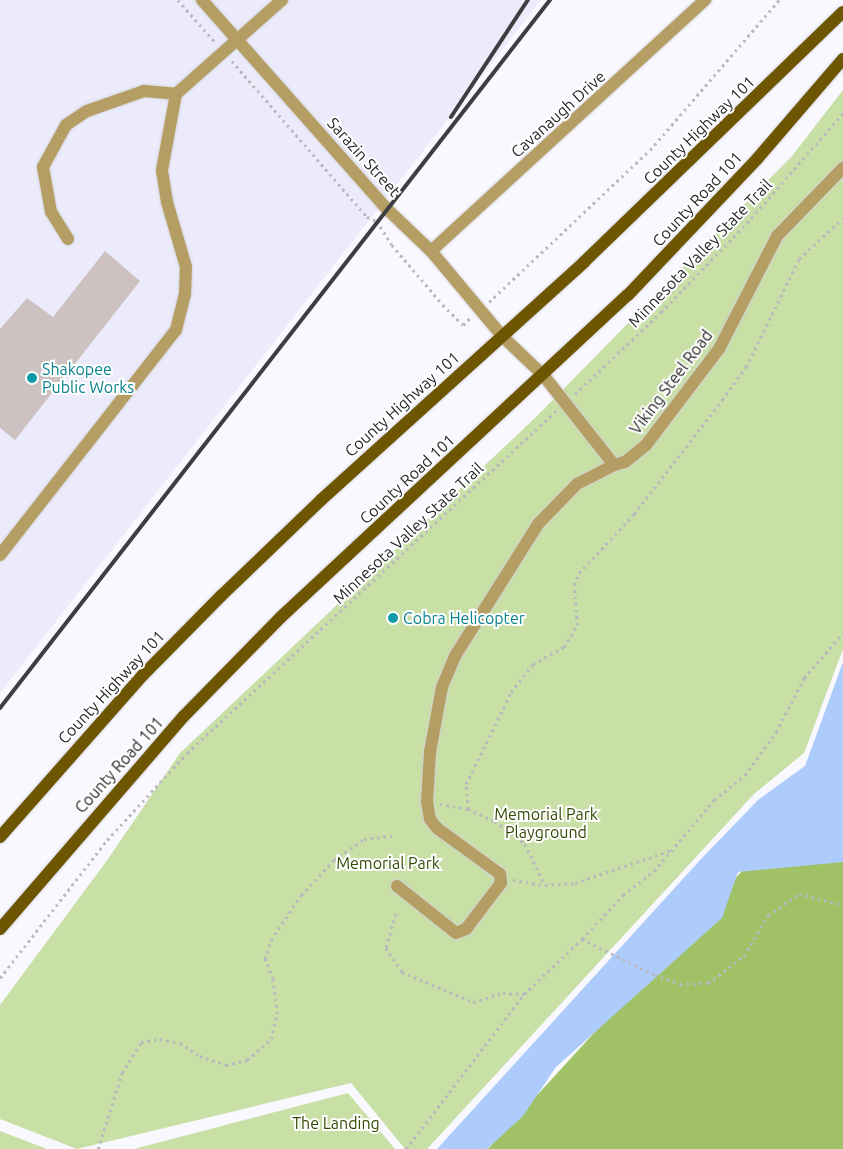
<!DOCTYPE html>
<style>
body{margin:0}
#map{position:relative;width:843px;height:1149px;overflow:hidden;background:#f8f8fe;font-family:Ubuntu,sans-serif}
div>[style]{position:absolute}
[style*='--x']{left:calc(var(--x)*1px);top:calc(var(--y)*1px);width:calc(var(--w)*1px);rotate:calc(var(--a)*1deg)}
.built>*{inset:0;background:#ecebfb}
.green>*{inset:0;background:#c8dfa6}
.forest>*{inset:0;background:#a0c166}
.water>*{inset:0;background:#adccfb}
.building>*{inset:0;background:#cdc2c1}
.path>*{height:2.5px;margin-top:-1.25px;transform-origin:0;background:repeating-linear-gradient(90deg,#b8b8bd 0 2.5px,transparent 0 6.5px)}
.roads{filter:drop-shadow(0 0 1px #d2d2d8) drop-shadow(0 0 1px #d2d2d8)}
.minor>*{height:12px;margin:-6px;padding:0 6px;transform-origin:6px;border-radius:6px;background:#b59e63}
.major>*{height:12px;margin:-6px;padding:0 6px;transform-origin:6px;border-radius:6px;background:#6e5501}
.rail>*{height:4px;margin:-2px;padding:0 2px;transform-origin:2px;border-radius:2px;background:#3e3e41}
.dots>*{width:14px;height:14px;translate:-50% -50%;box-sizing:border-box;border:2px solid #fff;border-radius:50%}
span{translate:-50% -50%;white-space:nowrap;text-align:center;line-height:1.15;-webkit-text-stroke:4px #fff;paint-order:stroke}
.street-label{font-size:16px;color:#262629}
.culture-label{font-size:16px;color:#0d838f}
.left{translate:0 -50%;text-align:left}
.park-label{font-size:16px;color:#364904}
</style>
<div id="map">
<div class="built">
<div style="clip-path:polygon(0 0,541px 0,0 693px)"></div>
</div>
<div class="green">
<div style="clip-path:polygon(843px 90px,843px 649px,804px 753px,754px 794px,427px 1149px,405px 1149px,351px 1083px,77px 1149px,0 1119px,0 1005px,108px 859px,180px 753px,537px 416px,792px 156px)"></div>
<div style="clip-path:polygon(348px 1093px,395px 1149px,134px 1149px)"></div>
<div style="clip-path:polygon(0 1131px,47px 1149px,0 1149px)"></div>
</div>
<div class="forest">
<div style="clip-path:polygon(843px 858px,843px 1149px,488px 1149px,742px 871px)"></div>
</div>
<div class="water">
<div style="clip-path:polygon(843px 662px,843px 862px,738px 872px,722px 918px,556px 1067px,523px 1116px,487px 1149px,437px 1149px,702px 858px,758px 800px,805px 766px)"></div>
</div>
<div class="building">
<div style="clip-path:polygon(105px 251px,140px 281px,15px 440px,0 428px,0 329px,27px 298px,53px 317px)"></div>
</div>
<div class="path">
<div style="--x:178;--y:0;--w:56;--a:48.6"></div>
<div style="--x:232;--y:61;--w:206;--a:49.1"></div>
<div style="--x:367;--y:217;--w:11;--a:22"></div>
<div style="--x:377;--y:221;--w:28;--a:58"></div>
<div style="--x:392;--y:245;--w:79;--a:49.6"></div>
<div style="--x:443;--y:305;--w:28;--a:45"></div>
<div style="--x:463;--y:325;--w:10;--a:-45"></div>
<div style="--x:489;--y:302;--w:221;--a:-43.4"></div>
<div style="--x:650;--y:150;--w:198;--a:-49.3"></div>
<div style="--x:575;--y:394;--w:119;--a:-43.6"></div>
<div style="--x:661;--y:312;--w:124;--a:-46"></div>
<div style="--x:747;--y:223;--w:146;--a:-48.9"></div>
<div style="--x:440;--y:804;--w:28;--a:10"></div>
<div style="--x:468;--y:809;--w:30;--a:24"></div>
<div style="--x:495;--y:821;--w:38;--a:37"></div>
<div style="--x:525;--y:844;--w:46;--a:64"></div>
<div style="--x:468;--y:809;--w:25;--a:-95"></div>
<div style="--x:466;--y:784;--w:102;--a:-63.9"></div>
<div style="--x:511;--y:692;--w:36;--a:-52"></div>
<div style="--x:533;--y:664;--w:35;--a:-29"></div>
<div style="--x:564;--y:647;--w:26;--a:-59"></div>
<div style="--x:577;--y:625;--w:40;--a:-94.3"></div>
<div style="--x:574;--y:585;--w:13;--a:-67"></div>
<div style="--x:579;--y:573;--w:81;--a:-47"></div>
<div style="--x:634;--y:514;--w:144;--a:-52.3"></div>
<div style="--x:722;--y:400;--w:41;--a:-54"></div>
<div style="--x:746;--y:367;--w:120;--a:-63.9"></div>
<div style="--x:799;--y:259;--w:60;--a:-43"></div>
<div style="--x:513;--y:880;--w:32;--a:9"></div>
<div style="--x:545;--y:885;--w:30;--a:-4"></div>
<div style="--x:575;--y:883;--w:102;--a:-18.8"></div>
<div style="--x:396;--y:914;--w:35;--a:106"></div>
<div style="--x:386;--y:948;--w:29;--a:56"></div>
<div style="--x:402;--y:972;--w:77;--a:22.9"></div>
<div style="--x:473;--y:1002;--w:31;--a:-17"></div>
<div style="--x:503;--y:993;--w:21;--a:3"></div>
<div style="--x:582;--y:939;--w:60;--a:-47"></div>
<div style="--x:623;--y:895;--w:39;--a:-38"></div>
<div style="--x:654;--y:871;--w:93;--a:-49.8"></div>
<div style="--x:714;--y:800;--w:40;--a:-39"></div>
<div style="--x:745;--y:775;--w:53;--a:-54.2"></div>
<div style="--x:776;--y:732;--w:61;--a:-62.6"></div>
<div style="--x:804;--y:678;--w:60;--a:-49.1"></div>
<div style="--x:0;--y:978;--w:175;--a:-52.2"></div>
<div style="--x:107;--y:840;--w:118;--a:-47.4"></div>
<div style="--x:187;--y:753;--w:503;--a:-42.83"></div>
<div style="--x:98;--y:1149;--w:80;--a:-72.5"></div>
<div style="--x:122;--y:1073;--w:36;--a:-58"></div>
<div style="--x:141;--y:1042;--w:19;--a:-9"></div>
<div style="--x:160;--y:1039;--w:20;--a:11"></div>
<div style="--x:180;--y:1043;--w:24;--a:33"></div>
<div style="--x:200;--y:1056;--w:28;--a:19"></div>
<div style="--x:226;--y:1065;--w:22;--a:-13"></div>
<div style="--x:247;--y:1060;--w:32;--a:-41"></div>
<div style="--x:271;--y:1039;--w:26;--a:-77"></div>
<div style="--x:277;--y:1014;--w:35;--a:-97"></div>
<div style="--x:273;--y:979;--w:22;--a:-112"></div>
<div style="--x:265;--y:959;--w:20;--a:-72"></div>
<div style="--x:271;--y:940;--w:54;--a:-56.3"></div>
<div style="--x:301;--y:895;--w:48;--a:-46.7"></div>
<div style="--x:334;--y:860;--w:37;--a:-35"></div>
<div style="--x:364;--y:839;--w:31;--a:-7"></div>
<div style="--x:406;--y:1149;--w:195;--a:-52.7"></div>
<div style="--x:524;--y:994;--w:80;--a:-43.5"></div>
<div style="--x:582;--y:939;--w:81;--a:26.3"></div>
<div style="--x:655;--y:975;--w:27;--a:20"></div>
<div style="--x:680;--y:984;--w:28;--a:-2"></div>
<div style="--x:708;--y:983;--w:45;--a:-36.9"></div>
<div style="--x:744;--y:956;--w:48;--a:-59.7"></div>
<div style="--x:768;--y:915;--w:37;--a:-34"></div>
<div style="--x:799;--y:894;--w:45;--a:14"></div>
</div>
<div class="roads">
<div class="minor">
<div style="--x:202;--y:0;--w:279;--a:48.5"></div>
<div style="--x:387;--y:209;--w:61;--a:43.7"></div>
<div style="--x:431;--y:251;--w:111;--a:50.1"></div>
<div style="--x:502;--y:336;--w:58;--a:43.6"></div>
<div style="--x:544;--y:376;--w:113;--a:51.8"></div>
<div style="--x:614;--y:465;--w:11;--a:-15"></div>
<div style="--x:625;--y:462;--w:27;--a:-39"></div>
<div style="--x:646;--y:445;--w:121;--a:-52.8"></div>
<div style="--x:719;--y:349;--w:127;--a:-62.8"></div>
<div style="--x:777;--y:236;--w:95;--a:-45.9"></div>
<div style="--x:68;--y:239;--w:32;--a:-122"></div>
<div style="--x:51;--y:212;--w:46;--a:-100.1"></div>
<div style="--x:43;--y:167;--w:48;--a:-61.3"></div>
<div style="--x:66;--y:125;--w:25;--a:-34"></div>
<div style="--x:87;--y:111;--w:60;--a:-19.3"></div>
<div style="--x:144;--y:91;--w:32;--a:5"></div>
<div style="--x:176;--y:94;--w:142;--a:-41.6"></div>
<div style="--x:431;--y:251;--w:372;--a:-42.5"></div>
<div style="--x:0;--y:555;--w:286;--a:-52"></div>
<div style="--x:176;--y:330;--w:36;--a:-76"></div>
<div style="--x:185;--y:295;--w:28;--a:-88"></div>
<div style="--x:186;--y:267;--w:68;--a:-106.3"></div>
<div style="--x:167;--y:202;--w:32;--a:-99"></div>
<div style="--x:162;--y:170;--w:77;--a:-79.6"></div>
<div style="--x:397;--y:886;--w:75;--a:38.5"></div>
<div style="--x:456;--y:933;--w:11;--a:-22"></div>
<div style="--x:466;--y:929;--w:58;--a:-52.7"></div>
<div style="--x:501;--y:883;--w:9;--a:-96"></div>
<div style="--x:500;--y:874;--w:78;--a:-143.9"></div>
<div style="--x:437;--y:828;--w:11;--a:-128"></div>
<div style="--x:430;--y:819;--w:17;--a:-100"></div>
<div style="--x:427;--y:802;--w:50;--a:-86.6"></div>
<div style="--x:430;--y:752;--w:66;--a:-79.5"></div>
<div style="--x:442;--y:687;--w:34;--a:-67"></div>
<div style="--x:455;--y:656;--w:156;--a:-57.8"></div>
<div style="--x:538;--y:524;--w:56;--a:-45.7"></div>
<div style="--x:577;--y:484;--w:42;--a:-27.2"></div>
</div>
<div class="major">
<div style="--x:0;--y:837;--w:216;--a:-48.6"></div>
<div style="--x:143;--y:675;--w:111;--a:-45.4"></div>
<div style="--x:221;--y:596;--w:139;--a:-43.8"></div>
<div style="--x:321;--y:500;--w:355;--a:-42.1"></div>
<div style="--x:584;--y:262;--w:360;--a:-44"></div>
<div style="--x:0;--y:929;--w:281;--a:-49.2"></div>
<div style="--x:184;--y:716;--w:139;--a:-45.6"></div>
<div style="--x:281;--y:617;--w:473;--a:-42.9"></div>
<div style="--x:628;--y:295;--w:187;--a:-46.5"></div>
<div style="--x:757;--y:159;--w:132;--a:-49.3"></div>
</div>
</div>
<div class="rail">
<div style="--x:451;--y:117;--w:140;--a:-56.7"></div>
<div style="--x:0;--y:708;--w:897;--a:-52.16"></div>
</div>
<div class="dots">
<div style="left:32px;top:378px;background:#0f9aa8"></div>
<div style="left:393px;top:618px;background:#0f9aa8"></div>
</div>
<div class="street-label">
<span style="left:558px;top:114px;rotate:-42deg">Cavanaugh Drive</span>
<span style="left:699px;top:130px;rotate:-44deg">County Highway 101</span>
<span style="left:364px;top:157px;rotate:48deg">Sarazin Street</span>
<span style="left:697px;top:199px;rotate:-47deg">County Road 101</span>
<span style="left:700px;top:253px;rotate:-46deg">Minnesota Valley State Trail</span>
<span style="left:671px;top:382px;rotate:-53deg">Viking Steel Road</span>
<span style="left:402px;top:404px;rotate:-42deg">County Highway 101</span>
<span style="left:407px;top:479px;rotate:-43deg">County Road 101</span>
<span style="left:408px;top:533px;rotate:-43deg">Minnesota Valley State Trail</span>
<span style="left:111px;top:687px;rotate:-47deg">County Highway 101</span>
<span style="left:119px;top:765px;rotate:-48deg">County Road 101</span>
</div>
<div class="culture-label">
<span class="left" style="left:42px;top:378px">Shakopee<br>Public Works</span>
<span class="left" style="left:403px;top:618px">Cobra Helicopter</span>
</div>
<div class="park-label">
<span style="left:546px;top:823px">Memorial Park<br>Playground</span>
<span style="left:388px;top:863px">Memorial Park</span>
<span style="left:336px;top:1123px">The Landing</span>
</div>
</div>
